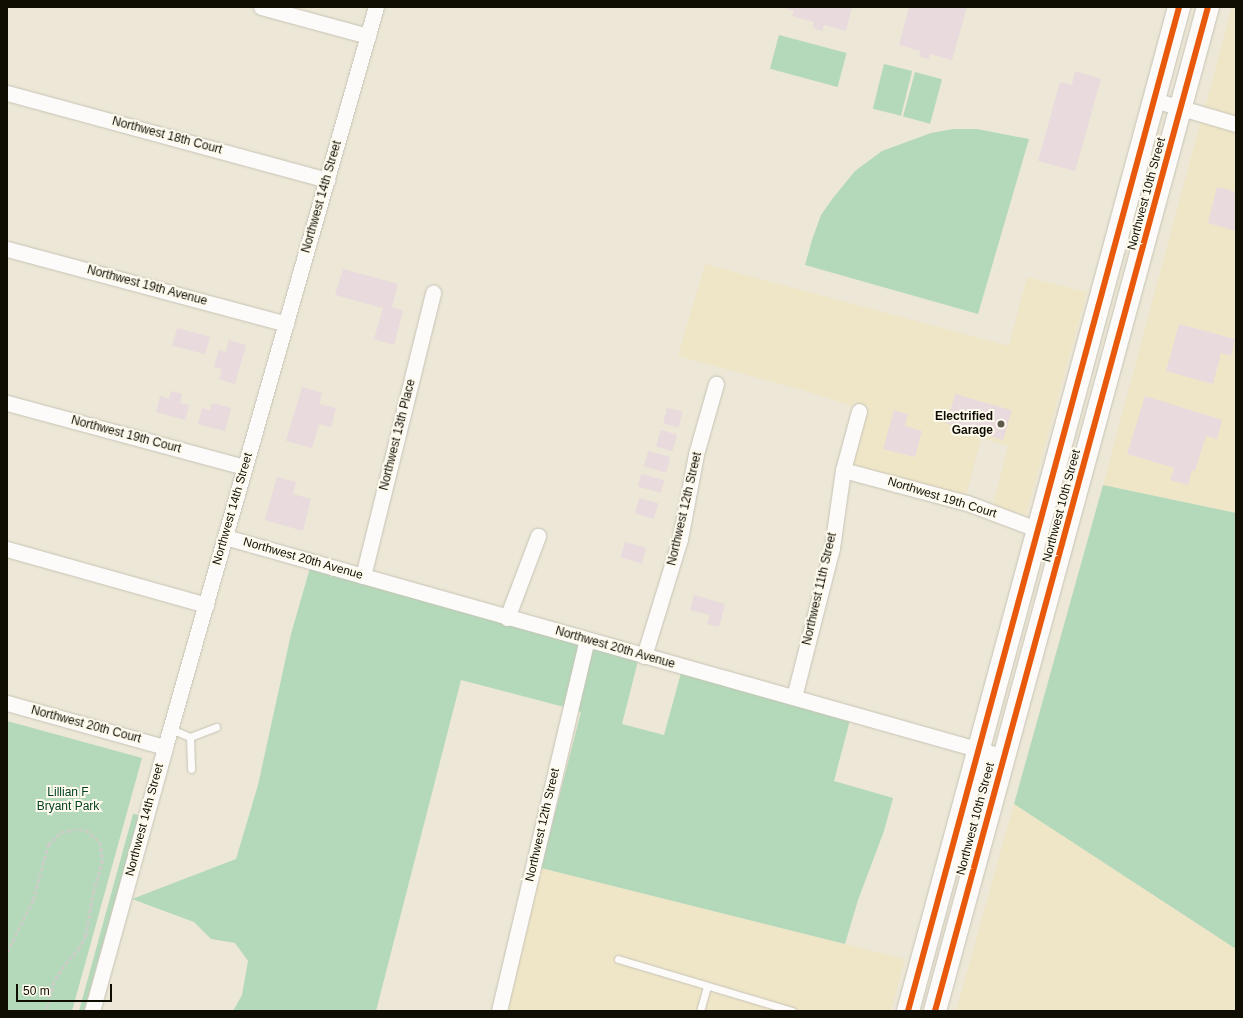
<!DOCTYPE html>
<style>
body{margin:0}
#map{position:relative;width:1243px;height:1018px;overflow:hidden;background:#ece7d6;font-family:Helvetica,sans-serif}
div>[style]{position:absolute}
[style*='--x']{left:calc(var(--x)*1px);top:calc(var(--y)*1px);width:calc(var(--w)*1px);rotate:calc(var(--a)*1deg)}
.built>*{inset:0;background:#efe6c8}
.green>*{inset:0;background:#b4d9ba;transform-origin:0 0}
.building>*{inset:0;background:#e9dadd;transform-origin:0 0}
.path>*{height:2.5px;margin-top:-1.25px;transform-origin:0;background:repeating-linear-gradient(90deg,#cdcdc8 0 4px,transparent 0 6px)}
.roads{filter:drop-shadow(0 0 1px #c7c3b6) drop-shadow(0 0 1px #c7c3b6)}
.lane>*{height:7px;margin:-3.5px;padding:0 3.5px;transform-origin:3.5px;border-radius:3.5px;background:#fcfbf9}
.street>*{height:15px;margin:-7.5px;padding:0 7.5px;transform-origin:7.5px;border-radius:7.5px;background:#fcfbf9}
.highway>*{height:22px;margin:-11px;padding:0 11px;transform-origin:11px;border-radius:11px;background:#fcfbf9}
.cycleway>*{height:6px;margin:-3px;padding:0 3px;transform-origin:3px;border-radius:3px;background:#e8590c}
.dots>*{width:11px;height:11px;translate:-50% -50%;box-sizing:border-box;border:2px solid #fefaed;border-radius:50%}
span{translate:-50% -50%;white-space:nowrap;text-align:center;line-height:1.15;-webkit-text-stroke:4px #fefaed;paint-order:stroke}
.street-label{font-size:12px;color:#100d03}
.poi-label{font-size:12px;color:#100d03;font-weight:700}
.right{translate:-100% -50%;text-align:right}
.park-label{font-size:12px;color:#054226}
.frame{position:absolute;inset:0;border:8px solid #100d03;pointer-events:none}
.scale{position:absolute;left:16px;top:984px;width:96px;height:18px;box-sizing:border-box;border:2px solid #100d03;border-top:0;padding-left:5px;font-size:12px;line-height:14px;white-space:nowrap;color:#100d03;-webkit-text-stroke:3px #fefaed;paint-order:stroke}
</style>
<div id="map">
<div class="built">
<div style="clip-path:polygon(1232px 7px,1236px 7px,1236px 117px,1205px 108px)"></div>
<div style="clip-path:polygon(1201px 120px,1236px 131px,1236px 513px,1103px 485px)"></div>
<div style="clip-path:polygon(705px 264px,1009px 346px,1027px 277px,1087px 292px,1026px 515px,993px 505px,1008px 446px,981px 438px,966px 496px,852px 465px,868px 406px,854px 402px,853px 406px,799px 389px,678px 356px)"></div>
<div style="clip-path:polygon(1014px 804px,1236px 949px,1236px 1011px,956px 1011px)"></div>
<div style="clip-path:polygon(541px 868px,905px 959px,891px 1011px,507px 1011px)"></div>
</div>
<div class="green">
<div style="left:779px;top:35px;width:70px;height:35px;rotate:15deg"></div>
<div style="left:884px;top:64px;width:29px;height:46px;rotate:14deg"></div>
<div style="left:915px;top:72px;width:28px;height:46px;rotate:15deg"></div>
<div style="clip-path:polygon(953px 129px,977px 129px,1029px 139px,978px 314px,805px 265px,812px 240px,821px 215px,833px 198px,855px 171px,882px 151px,931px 133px)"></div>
<div style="clip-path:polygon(1103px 485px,1236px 513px,1236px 949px,1014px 804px)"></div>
<div style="clip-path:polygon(310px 568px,579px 644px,564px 707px,461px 680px,376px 1011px,233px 1011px,242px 995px,248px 961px,235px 943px,211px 939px,194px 922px,132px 899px,236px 859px,258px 785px,291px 634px)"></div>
<div style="clip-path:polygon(593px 648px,638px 661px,622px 724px,664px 735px,681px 673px,850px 720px,834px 781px,893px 798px,884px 831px,858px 900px,845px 944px,541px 868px,581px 712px,578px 711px)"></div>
<div style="clip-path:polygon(7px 721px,142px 758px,72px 1011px,7px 1011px)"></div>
<div style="clip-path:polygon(133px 814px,139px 815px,84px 1011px,79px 1011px)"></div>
</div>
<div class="building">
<div style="clip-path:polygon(781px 7px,852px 7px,846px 31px,824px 25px,822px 31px,813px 28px,814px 22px,792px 16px,794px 11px)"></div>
<div style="clip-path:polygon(909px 7px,967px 7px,952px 60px,930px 54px,929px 59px,919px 56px,921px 51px,899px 45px)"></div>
<div style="clip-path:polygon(1075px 71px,1101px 79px,1075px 171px,1038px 161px,1060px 82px,1072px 85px)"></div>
<div style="clip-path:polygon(1217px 187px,1236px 192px,1236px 231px,1208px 223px)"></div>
<div style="clip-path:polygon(343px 269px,398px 284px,392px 307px,403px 311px,394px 345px,374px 339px,383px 308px,335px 295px)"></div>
<div style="clip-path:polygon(1179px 324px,1235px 339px,1231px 356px,1221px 353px,1213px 384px,1166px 371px)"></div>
<div style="left:177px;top:328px;width:34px;height:18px;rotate:15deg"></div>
<div style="clip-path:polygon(229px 340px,246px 345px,235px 384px,219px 379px,222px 369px,214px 367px,219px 350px,226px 352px)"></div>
<div style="clip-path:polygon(302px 387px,322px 393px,319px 404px,336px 408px,331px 427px,319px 424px,312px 448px,286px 441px)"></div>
<div style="clip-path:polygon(171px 391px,182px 394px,180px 403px,189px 405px,185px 420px,156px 412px,160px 396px,169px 399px)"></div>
<div style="left:955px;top:394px;width:59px;height:31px;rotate:16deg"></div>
<div style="clip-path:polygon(1145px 396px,1222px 420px,1217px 439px,1206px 436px,1195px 471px,1192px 470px,1188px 485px,1170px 480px,1174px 468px,1127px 454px)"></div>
<div style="clip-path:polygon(212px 403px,231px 408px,225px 431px,198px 424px,202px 408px,210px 410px)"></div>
<div style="left:667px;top:408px;width:16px;height:16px;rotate:14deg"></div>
<div style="clip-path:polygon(894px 410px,908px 414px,905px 426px,922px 431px,915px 457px,883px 449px)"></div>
<div style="left:661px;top:430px;width:17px;height:17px;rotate:17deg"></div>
<div style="left:648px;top:451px;width:23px;height:16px;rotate:15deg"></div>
<div style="left:641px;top:474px;width:24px;height:13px;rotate:15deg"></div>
<div style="clip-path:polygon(277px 477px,296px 482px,293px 494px,311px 499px,303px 531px,265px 520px)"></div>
<div style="left:639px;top:498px;width:20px;height:16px;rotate:15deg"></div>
<div style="left:625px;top:542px;width:22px;height:16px;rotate:16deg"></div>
<div style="clip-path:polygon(694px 595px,725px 604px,719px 627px,707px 624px,710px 615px,690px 610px)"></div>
</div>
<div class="path">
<div style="--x:7;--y:952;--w:58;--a:-63.4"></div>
<div style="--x:33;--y:900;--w:57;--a:-74.7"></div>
<div style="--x:48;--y:845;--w:18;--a:-45"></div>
<div style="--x:61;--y:832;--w:12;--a:-9"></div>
<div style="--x:73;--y:830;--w:13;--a:0"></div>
<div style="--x:86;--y:830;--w:18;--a:41"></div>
<div style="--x:100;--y:842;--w:18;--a:81"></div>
<div style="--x:103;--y:860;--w:32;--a:106"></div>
<div style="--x:94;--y:891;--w:45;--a:100.3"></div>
<div style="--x:86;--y:935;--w:14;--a:115"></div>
<div style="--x:80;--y:948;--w:24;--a:132"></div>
<div style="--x:64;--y:966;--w:19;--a:122"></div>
<div style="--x:54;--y:982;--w:30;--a:104"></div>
</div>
<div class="roads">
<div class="lane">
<div style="--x:171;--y:729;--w:21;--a:23"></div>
<div style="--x:190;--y:737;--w:28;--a:-21"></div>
<div style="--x:190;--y:737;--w:32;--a:88"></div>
<div style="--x:618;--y:959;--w:182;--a:16.6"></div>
<div style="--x:700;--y:1011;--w:26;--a:-74"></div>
</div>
<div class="street">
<div style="--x:261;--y:7;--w:111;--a:15.2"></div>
<div style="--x:7;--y:93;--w:332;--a:15.2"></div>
<div style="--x:1154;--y:100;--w:85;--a:16.3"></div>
<div style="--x:7;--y:249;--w:289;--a:15"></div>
<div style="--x:7;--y:403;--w:246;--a:15.1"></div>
<div style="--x:843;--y:470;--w:128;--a:14.9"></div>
<div style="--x:967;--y:503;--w:77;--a:20.6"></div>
<div style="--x:225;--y:537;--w:810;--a:15.75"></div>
<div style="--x:7;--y:549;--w:207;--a:15.7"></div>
<div style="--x:363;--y:576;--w:292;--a:-76.1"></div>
<div style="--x:507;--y:618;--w:88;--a:-69.3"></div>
<div style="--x:644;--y:656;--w:122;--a:-72.9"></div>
<div style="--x:680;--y:539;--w:86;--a:-79.3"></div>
<div style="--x:696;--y:454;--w:73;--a:-74.1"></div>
<div style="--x:794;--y:697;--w:154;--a:-75.7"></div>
<div style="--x:832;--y:548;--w:79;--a:-82"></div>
<div style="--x:843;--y:470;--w:61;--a:-74.8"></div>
<div style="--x:7;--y:703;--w:164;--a:15.6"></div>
<div style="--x:92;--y:1011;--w:274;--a:-74.5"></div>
<div style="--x:165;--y:747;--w:769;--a:-74.09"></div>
<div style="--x:499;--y:1011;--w:381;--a:-76.7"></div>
</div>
<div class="highway">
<div style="--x:908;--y:1011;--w:1040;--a:-74.89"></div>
<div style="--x:935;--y:1011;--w:1040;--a:-74.79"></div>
</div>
</div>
<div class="cycleway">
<div style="--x:908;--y:1011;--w:1040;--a:-74.89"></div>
<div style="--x:935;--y:1011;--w:1040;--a:-74.79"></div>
</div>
<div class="dots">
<div style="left:1001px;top:424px;background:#5d594d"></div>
</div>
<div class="street-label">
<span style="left:167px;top:136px;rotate:15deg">Northwest 18th Court</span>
<span style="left:1147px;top:194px;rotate:-75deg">Northwest 10th Street</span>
<span style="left:322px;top:197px;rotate:-74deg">Northwest 14th Street</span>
<span style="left:147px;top:286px;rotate:15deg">Northwest 19th Avenue</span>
<span style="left:126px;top:435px;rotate:15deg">Northwest 19th Court</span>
<span style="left:398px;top:435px;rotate:-76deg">Northwest 13th Place</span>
<span style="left:942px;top:498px;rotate:17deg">Northwest 19th Court</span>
<span style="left:1062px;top:506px;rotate:-75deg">Northwest 10th Street</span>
<span style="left:233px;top:509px;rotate:-74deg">Northwest 14th Street</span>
<span style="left:685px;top:509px;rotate:-77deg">Northwest 12th Street</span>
<span style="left:303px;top:559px;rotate:16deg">Northwest 20th Avenue</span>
<span style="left:820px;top:589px;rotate:-77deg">Northwest 11th Street</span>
<span style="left:615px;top:648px;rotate:16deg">Northwest 20th Avenue</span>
<span style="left:86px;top:725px;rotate:15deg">Northwest 20th Court</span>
<span style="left:976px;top:819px;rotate:-75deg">Northwest 10th Street</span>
<span style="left:145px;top:820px;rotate:-75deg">Northwest 14th Street</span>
<span style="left:543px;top:825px;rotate:-77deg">Northwest 12th Street</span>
</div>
<div class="poi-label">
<span class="right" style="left:993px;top:424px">Electrified<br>Garage</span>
</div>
<div class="park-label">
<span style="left:68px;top:800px">Lillian F<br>Bryant Park</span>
</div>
<div class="frame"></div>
<div class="scale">50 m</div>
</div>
